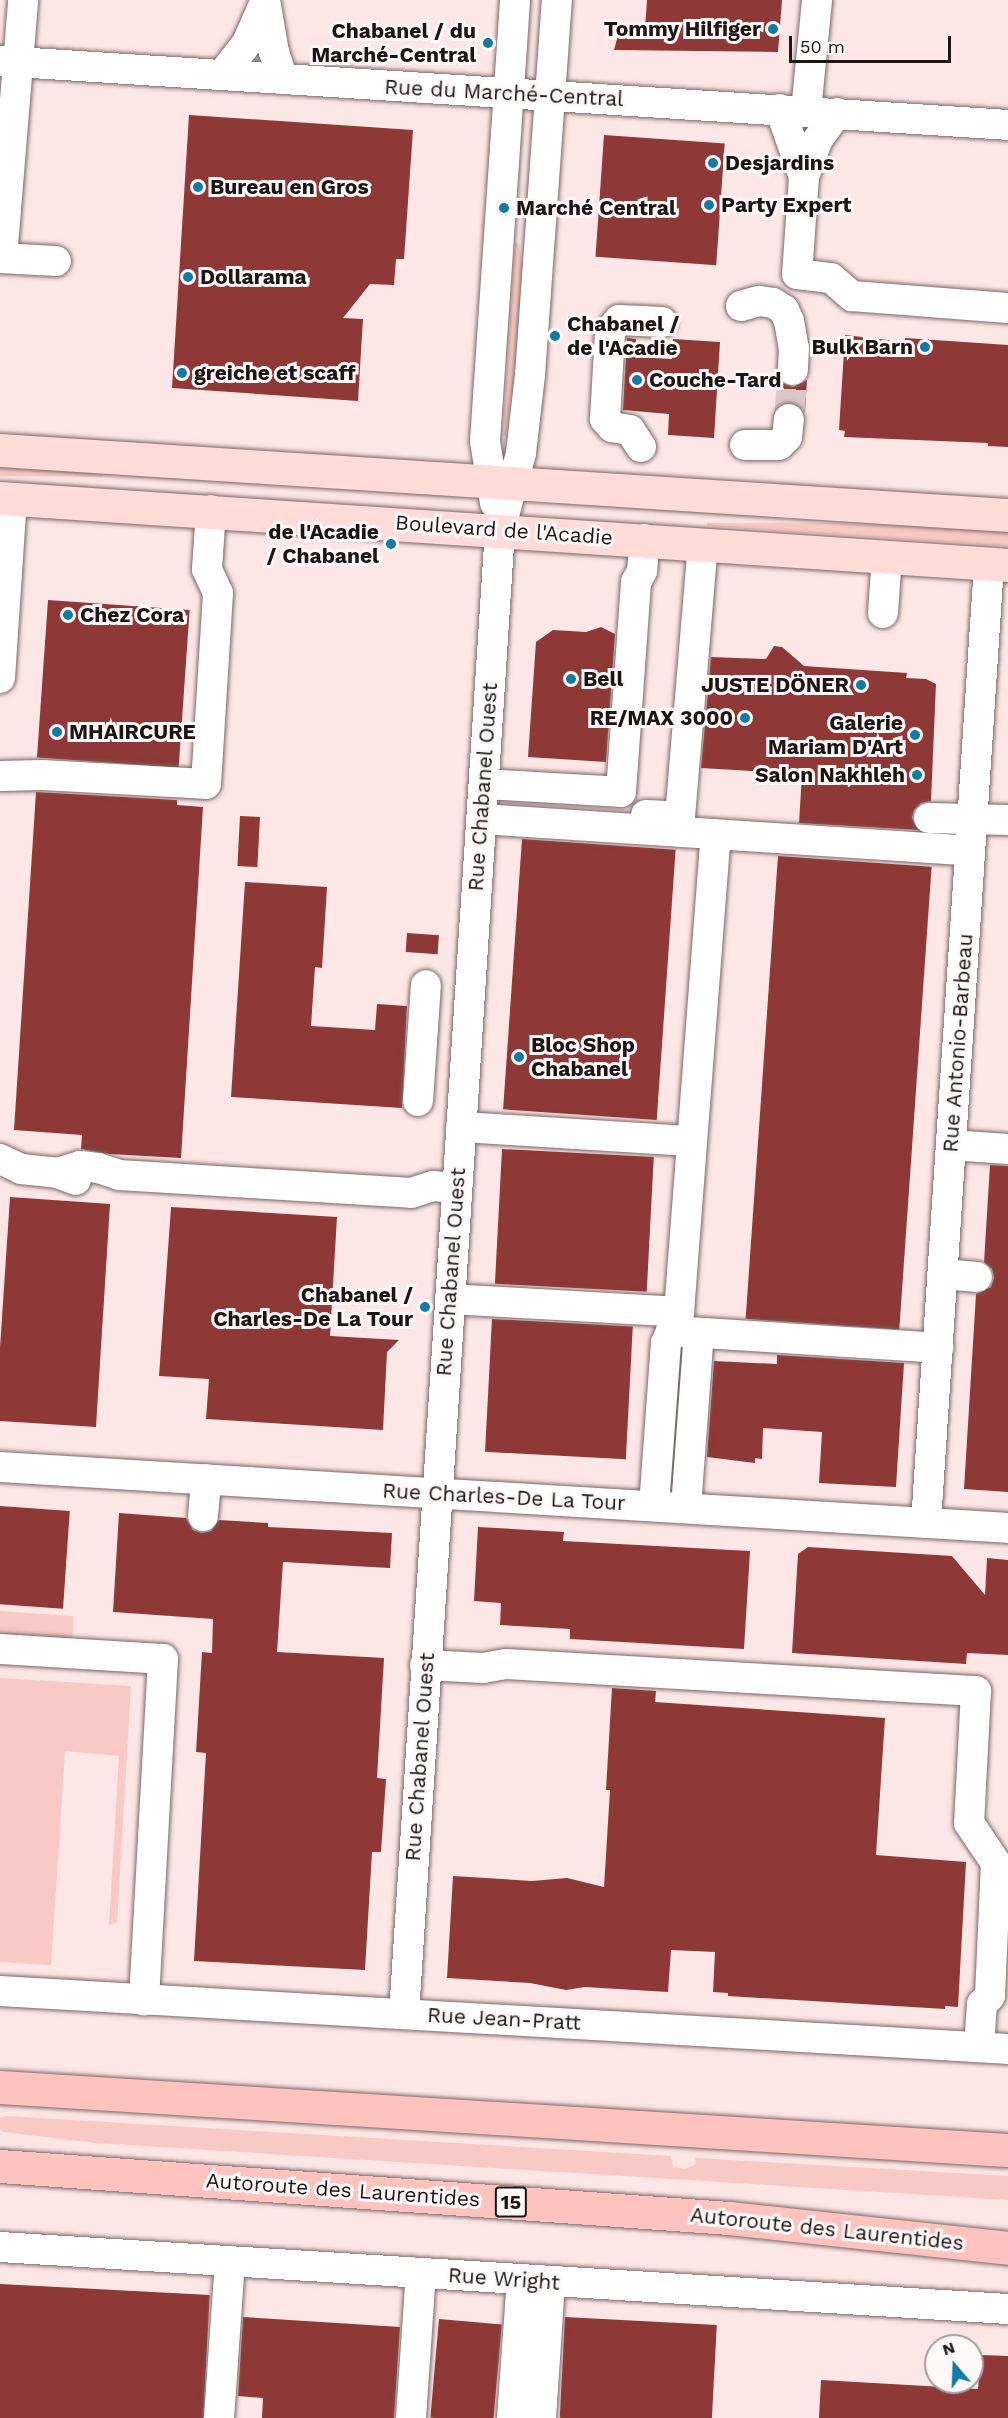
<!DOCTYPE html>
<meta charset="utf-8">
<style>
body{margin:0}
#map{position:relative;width:1008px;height:2418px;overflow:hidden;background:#fce7e6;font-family:"Work Sans",sans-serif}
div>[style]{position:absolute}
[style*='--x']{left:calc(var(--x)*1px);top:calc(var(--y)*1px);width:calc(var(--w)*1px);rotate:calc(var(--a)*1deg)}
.green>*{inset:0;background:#f9c9c5;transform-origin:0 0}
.building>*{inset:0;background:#8e3837;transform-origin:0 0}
.minor-tunnel>*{height:30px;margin-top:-15px;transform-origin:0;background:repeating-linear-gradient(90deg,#dbc7c6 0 30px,transparent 0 45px)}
.roads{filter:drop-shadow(0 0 2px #7c6665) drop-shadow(0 0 2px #7c6665)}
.minor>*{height:30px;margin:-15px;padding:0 15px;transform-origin:15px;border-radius:15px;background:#fff}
.major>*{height:33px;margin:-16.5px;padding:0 16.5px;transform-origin:16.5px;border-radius:16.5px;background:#ffdbd9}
.highway>*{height:33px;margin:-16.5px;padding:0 16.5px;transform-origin:16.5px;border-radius:16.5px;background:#ffc3bf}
.dots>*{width:16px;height:16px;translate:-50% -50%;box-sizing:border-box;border:3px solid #fef9f8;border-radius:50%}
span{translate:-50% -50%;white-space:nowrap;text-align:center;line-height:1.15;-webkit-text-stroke:6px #fef9f8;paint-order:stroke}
.shield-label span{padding:2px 4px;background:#fef9f8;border:2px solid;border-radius:4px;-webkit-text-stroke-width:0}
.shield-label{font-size:20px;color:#1d1414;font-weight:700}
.poi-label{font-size:21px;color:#1d1414;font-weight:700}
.right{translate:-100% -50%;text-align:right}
.left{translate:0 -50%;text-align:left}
.street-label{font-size:21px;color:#1d1414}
.north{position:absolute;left:924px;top:2334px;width:60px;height:60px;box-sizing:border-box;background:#fef9f8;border:2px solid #a49d9d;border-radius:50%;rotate:341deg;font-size:16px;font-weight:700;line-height:24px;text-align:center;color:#1d1414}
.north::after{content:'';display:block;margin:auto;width:21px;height:27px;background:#127aa5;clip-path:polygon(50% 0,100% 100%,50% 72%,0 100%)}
.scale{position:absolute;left:789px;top:36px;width:162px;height:27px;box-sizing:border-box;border:3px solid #1d1414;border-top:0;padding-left:8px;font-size:18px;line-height:21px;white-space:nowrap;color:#1d1414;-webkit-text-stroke:4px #fef9f8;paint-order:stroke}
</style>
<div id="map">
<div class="green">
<div style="clip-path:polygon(515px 243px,519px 244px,524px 277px,516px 364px,506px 436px,503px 436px)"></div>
<div style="clip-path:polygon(0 466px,103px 473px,103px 477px,0 476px)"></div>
<div style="clip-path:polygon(707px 523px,836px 523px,1008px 532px,1008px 546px,707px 526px)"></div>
<div style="left:0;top:1611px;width:74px;height:25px;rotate:4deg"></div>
<div style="clip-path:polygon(0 1678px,131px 1686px,117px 1922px,109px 1925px,119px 1756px,65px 1751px,51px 1965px,0 1962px)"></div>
<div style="clip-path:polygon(6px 2116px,671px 2156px,673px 2166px,685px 2169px,696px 2164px,695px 2158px,1008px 2176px,1008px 2200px,96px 2143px,3px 2132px,0 2130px,0 2118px)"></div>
</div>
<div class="building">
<div style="clip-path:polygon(647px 0,782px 0,778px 52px,614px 50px,620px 28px,645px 28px)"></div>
<div style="clip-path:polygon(189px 115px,413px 130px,404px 259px,396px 259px,394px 285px,370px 284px,343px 318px,363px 319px,358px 401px,172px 388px)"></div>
<div style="left:604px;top:135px;width:121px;height:122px;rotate:4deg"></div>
<div style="clip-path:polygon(845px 335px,905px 342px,905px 338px,1008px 345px,1008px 447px,988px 446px,988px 443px,844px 437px,845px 431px,839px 430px)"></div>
<div style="clip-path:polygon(627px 338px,636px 339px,635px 357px,672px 359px,673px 339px,720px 342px,714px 438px,668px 435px,669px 414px,623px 410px)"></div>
<div style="clip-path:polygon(807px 380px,805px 412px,800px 406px,791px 402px,781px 404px,782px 383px,793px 387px)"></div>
<div style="left:48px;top:600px;width:142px;height:158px;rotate:4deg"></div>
<div style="clip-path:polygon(601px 627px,615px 634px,606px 762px,528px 757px,536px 642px,553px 630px,586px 632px)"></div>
<div style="clip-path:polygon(774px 646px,782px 647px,804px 666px,907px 673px,906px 678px,926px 679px,936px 684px,931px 801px,921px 803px,914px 810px,912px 818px,918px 830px,799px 823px,802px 774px,701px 768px,711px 657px,766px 659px)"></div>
<div style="clip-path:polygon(36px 792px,177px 800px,177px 805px,203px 807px,181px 1158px,109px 1154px,81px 1149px,82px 1135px,14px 1130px)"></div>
<div style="left:240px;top:816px;width:20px;height:50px;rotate:3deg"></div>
<div style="left:522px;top:839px;width:154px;height:271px;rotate:4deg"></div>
<div style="left:778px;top:856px;width:154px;height:464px;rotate:4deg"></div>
<div style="clip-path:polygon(245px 882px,327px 887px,322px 968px,315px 967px,311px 1026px,375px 1030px,377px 1004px,407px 1006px,402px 1108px,231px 1097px)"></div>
<div style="left:407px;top:933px;width:32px;height:19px;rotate:4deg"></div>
<div style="left:502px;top:1149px;width:152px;height:135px;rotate:3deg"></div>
<div style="clip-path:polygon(990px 1165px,1008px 1166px,1008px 1492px,964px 1489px,976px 1294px,991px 1287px,994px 1278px,992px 1269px,984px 1262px)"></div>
<div style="clip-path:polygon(10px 1197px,110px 1204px,96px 1427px,0 1421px,0 1348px)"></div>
<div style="clip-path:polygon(171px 1207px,337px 1217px,330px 1336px,399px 1340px,387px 1352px,383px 1430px,206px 1419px,209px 1379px,159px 1376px)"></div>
<div style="left:492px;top:1319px;width:141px;height:133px;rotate:3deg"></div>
<div style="clip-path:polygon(777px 1355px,904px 1363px,896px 1487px,819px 1483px,822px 1432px,763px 1428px,762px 1459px,755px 1458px,755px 1463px,707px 1457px,714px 1361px,777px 1364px)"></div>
<div style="left:0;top:1506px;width:70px;height:98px;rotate:4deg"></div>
<div style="clip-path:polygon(119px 1513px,186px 1518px,193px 1530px,202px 1533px,211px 1531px,219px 1520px,268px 1523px,268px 1527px,392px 1533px,390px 1568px,283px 1562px,277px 1652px,384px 1658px,377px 1778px,386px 1779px,381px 1852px,372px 1852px,365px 1970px,194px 1961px,206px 1753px,196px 1752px,202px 1652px,212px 1653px,213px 1619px,113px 1612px)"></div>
<div style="clip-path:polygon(478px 1527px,564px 1532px,563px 1541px,750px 1551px,744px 1649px,570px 1639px,570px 1629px,500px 1625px,501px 1603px,474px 1601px)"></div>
<div style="clip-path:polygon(808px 1547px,952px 1556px,985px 1595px,987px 1558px,1008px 1560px,1008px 1655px,967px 1653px,966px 1664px,792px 1653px,798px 1554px)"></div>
<div style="clip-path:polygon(612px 1688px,656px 1691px,655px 1702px,885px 1718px,876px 1855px,966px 1862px,958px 2007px,945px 2006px,945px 2009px,728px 1996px,728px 1993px,713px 1992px,715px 1952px,671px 1950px,668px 1992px,585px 1987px,566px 1990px,530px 1983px,447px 1978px,453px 1876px,532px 1881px,567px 1878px,604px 1887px,610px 1790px,606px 1790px)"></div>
<div style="left:0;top:2284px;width:210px;height:134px;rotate:3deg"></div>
<div style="clip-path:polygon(243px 2317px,400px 2327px,394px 2418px,262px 2418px,263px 2398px,238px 2396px)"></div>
<div style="left:565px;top:2317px;width:152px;height:101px;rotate:3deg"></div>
<div style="left:439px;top:2319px;width:63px;height:99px;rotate:5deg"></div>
<div style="clip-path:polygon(981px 2355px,1008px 2356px,1008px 2418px,819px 2418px,821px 2380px,978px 2389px)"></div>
</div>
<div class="minor-tunnel">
<div style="--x:789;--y:419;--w:49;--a:-85.3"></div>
</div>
<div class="roads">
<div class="minor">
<div style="--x:265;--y:0;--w:53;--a:80.2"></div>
<div style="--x:274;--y:52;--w:28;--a:72"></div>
<div style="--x:0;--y:61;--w:1010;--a:3.63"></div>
<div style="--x:222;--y:75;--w:41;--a:-52"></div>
<div style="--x:247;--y:43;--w:45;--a:-66.3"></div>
<div style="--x:780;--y:109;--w:72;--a:70.6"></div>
<div style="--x:806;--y:111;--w:112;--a:-84.3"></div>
<div style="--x:837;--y:113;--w:34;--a:126"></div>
<div style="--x:817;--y:141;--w:38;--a:110"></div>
<div style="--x:804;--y:177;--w:97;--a:94.1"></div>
<div style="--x:797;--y:274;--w:34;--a:7"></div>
<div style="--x:831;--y:278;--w:28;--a:41"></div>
<div style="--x:852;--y:296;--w:156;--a:4.4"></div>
<div style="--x:0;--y:258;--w:56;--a:3.1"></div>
<div style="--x:2;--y:258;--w:259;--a:-85.3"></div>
<div style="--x:741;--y:306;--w:19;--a:-16"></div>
<div style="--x:759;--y:301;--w:14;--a:8"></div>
<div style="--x:773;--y:303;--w:13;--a:32"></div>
<div style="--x:784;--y:310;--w:12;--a:66"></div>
<div style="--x:789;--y:321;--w:27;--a:80"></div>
<div style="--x:794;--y:348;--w:22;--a:93"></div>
<div style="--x:745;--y:445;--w:34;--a:0"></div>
<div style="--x:779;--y:445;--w:11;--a:-45"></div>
<div style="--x:787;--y:437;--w:18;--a:-84"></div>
<div style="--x:641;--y:447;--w:20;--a:-123"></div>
<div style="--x:630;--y:430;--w:18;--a:-171"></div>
<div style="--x:612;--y:427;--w:11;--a:-131"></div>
<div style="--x:605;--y:419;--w:88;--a:-86.7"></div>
<div style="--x:610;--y:331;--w:14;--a:-51"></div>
<div style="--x:619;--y:320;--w:43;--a:2.7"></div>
<div style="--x:495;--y:503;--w:63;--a:-99.2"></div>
<div style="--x:485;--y:441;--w:442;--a:-86.1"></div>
<div style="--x:883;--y:613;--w:57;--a:-86"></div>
<div style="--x:0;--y:678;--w:180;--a:-86.2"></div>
<div style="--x:0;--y:776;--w:42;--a:-1.4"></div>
<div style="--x:42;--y:775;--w:164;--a:3.1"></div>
<div style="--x:206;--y:784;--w:191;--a:-86.4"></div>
<div style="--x:218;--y:593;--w:26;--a:-115"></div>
<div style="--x:207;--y:569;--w:59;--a:-86.1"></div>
<div style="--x:484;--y:784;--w:137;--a:3.3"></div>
<div style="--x:621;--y:792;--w:211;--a:-85.9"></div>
<div style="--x:636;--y:582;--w:13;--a:-61"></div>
<div style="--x:642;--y:571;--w:32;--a:-85"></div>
<div style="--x:646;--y:815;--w:34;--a:3"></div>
<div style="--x:680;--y:817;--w:274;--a:-85.2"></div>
<div style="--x:929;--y:818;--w:79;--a:1.5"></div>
<div style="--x:481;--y:819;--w:490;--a:3.7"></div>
<div style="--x:418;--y:1101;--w:116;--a:-86.1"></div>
<div style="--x:461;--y:1127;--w:230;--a:3.5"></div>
<div style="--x:951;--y:1145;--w:57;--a:4"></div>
<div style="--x:0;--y:1159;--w:23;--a:25"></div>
<div style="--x:21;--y:1169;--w:36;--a:6"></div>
<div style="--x:57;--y:1173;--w:20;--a:20"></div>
<div style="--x:57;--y:1173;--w:24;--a:-17"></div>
<div style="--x:80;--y:1166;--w:18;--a:6"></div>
<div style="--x:98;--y:1168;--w:22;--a:18"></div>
<div style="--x:119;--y:1175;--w:293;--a:3.5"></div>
<div style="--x:411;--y:1193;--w:23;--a:-18"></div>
<div style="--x:433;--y:1186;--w:24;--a:5"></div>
<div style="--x:943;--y:1274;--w:34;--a:5"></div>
<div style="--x:450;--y:1299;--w:229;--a:3.2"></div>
<div style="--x:671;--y:1331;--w:268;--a:3.6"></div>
<div style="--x:0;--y:1467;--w:1010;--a:3.46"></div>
<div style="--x:654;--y:1506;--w:163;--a:-85.8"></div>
<div style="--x:666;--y:1343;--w:34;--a:-67"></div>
<div style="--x:679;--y:1312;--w:479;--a:-85.6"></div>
<div style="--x:686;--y:1508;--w:175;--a:-85.8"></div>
<div style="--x:203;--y:1516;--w:37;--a:-85"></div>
<div style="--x:926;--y:1523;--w:961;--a:-86.24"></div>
<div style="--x:0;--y:1649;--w:163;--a:3.5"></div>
<div style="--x:163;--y:1659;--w:342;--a:93.2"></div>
<div style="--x:425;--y:1665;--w:58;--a:3"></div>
<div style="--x:483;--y:1668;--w:23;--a:-10"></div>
<div style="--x:506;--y:1664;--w:471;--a:3.3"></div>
<div style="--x:976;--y:1691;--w:132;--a:93"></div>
<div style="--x:969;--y:1823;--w:48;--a:56"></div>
<div style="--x:996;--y:1863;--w:133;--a:92.6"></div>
<div style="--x:990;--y:1996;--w:11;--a:135"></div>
<div style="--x:982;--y:2004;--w:43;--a:94"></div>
<div style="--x:0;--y:1991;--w:1010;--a:3.29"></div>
<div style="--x:404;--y:2014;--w:1487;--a:-86.3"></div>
<div style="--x:500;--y:530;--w:80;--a:-74.7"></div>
<div style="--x:521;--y:453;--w:79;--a:-83.4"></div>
<div style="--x:530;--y:375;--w:376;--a:-85.9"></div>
<div style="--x:0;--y:2247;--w:1010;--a:3.52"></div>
<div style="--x:219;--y:2418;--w:157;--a:-86"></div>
<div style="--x:411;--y:2418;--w:145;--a:-86.1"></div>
<div style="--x:512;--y:2418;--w:138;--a:-85.9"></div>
<div style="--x:541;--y:2418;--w:136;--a:-86.2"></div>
</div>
<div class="major">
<div style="--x:0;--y:450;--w:1010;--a:3.69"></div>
<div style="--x:0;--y:498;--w:1010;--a:3.8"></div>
</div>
<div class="highway">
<div style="--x:0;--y:2087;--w:1010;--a:3.58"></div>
<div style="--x:0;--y:2166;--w:731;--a:4.08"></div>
<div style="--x:729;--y:2218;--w:281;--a:6.1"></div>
</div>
</div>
<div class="dots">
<div style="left:773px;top:29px;background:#127aa5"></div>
<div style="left:488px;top:43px;background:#127aa5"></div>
<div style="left:713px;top:163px;background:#127aa5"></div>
<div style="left:198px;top:187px;background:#127aa5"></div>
<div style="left:709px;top:205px;background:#127aa5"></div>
<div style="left:504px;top:208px;background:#127aa5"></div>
<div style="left:188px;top:277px;background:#127aa5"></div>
<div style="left:555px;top:336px;background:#127aa5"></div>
<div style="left:925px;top:347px;background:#127aa5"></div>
<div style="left:182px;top:373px;background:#127aa5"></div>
<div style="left:637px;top:380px;background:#127aa5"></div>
<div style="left:391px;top:544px;background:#127aa5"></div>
<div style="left:68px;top:615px;background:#127aa5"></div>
<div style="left:571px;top:679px;background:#127aa5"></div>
<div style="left:861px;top:685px;background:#127aa5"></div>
<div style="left:745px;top:718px;background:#127aa5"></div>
<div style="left:57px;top:732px;background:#127aa5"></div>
<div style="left:915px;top:735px;background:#127aa5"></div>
<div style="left:917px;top:775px;background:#127aa5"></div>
<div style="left:519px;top:1057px;background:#127aa5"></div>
<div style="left:425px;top:1307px;background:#127aa5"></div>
</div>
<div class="shield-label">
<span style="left:511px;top:2202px">15</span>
</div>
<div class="poi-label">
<span class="right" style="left:761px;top:29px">Tommy Hilfiger</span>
<span class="right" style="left:476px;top:43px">Chabanel / du<br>Marché-Central</span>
<span class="left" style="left:725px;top:163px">Desjardins</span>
<span class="left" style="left:210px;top:187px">Bureau en Gros</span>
<span class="left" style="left:721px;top:205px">Party Expert</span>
<span class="left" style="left:516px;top:208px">Marché Central</span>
<span class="left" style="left:200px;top:277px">Dollarama</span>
<span class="left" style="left:567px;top:336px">Chabanel /<br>de l'Acadie</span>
<span class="right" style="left:913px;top:347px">Bulk Barn</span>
<span class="left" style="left:194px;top:373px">greiche et scaff</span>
<span class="left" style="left:649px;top:380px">Couche-Tard</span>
<span class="right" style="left:379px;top:544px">de l'Acadie<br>/ Chabanel</span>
<span class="left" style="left:80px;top:615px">Chez Cora</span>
<span class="left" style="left:583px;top:679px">Bell</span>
<span class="right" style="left:849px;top:685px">JUSTE DÖNER</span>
<span class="right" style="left:733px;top:718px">RE/MAX 3000</span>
<span class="right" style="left:903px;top:735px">Galerie<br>Mariam D'Art</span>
<span class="left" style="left:69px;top:732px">MHAIRCURE</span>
<span class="right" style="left:905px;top:775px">Salon Nakhleh</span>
<span class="left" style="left:531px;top:1057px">Bloc Shop<br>Chabanel</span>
<span class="right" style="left:413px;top:1307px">Chabanel /<br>Charles-De La Tour</span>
</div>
<div class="street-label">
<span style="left:504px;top:93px;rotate:3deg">Rue du Marché-Central</span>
<span style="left:504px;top:530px;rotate:4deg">Boulevard de l'Acadie</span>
<span style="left:483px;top:787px;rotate:-86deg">Rue Chabanel Ouest</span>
<span style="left:958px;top:1043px;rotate:-86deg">Rue Antonio-Barbeau</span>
<span style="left:451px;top:1272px;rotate:-86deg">Rue Chabanel Ouest</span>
<span style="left:504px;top:1497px;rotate:3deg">Rue Charles-De La Tour</span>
<span style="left:420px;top:1757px;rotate:-86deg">Rue Chabanel Ouest</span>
<span style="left:504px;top:2019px;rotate:3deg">Rue Jean-Pratt</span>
<span style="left:343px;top:2190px;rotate:4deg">Autoroute des Laurentides</span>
<span style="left:827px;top:2229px;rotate:6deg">Autoroute des Laurentides</span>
<span style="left:504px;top:2279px;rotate:4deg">Rue Wright</span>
</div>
<div class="north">N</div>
<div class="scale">50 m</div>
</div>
